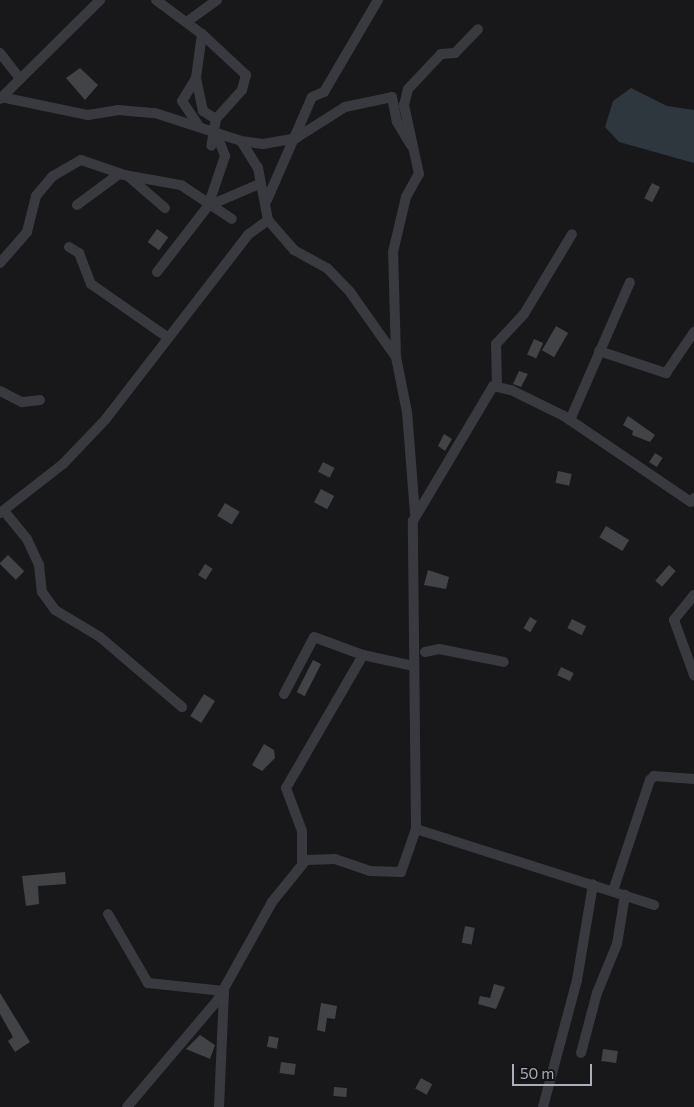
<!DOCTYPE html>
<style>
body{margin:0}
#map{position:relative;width:694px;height:1107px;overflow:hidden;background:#18181a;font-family:Commissioner,sans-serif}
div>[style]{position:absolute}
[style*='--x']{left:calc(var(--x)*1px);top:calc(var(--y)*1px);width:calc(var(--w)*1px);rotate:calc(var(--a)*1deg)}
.water>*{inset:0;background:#2e373e}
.building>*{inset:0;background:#424347;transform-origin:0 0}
.minor>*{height:10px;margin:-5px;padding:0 5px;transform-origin:5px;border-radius:5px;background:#393a3f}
span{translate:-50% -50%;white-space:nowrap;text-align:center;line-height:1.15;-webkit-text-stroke:5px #131315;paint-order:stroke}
.scale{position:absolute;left:512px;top:1064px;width:80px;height:22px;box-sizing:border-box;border:2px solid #aaafba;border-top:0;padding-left:6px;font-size:15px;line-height:18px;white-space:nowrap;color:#aaafba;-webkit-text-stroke:4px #131315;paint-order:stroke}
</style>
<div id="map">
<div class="water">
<div style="clip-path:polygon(631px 88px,667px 106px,694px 110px,694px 163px,619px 142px,605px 127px,613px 101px)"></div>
</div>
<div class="building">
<div style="clip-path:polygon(80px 68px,98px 85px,85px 100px,66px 78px)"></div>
<div style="left:652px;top:183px;width:9px;height:17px;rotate:27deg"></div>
<div style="left:157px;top:229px;width:14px;height:16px;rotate:36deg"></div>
<div style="left:556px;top:326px;width:14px;height:28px;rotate:30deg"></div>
<div style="left:534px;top:339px;width:10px;height:17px;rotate:24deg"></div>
<div style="clip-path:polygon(519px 371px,528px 374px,521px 387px,513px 384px)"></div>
<div style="clip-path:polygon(628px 416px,655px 435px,650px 442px,632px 435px,633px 431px,623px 425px)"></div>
<div style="clip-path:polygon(444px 434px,452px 439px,445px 451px,438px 446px)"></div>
<div style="left:655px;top:453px;width:9px;height:11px;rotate:32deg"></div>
<div style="left:323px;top:462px;width:13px;height:11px;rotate:27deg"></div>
<div style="left:558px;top:471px;width:14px;height:12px;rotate:12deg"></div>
<div style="left:321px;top:489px;width:15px;height:15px;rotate:28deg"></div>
<div style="left:225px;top:503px;width:17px;height:15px;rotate:31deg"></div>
<div style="left:606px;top:526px;width:27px;height:13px;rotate:31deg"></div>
<div style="left:8px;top:555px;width:23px;height:12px;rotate:45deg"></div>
<div style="left:205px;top:564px;width:9px;height:13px;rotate:32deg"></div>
<div style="left:669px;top:565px;width:9px;height:21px;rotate:41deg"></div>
<div style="clip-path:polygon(428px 570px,449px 577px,446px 589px,424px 585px)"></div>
<div style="left:530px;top:617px;width:8px;height:13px;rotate:30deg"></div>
<div style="left:572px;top:619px;width:16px;height:10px;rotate:27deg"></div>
<div style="left:313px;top:660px;width:9px;height:36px;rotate:27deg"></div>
<div style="left:561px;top:667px;width:14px;height:9px;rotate:25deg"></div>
<div style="left:204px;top:694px;width:13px;height:26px;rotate:32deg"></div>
<div style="clip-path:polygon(264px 744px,274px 750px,275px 758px,262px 771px,252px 765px)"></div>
<div style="clip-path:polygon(65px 872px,66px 884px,38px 886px,39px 904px,26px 906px,22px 876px)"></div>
<div style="left:465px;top:926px;width:10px;height:17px;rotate:11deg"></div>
<div style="clip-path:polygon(494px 984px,505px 987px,496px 1009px,478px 1004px,480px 996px,490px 998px)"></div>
<div style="clip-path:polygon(0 993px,30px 1042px,15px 1052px,8px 1041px,13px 1037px,0 1014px)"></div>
<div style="clip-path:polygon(321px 1003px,337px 1006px,335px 1019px,327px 1018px,325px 1032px,317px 1030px)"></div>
<div style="clip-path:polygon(200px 1035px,215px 1045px,210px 1059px,186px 1049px)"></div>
<div style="left:269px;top:1036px;width:10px;height:11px;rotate:11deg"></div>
<div style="left:603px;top:1049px;width:15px;height:12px;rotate:8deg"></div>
<div style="left:281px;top:1062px;width:15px;height:11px;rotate:8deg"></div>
<div style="left:421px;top:1078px;width:13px;height:12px;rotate:29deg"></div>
<div style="left:334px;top:1087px;width:13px;height:9px;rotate:4deg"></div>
</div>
<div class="minor">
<div style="--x:156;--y:0;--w:57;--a:36.5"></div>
<div style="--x:202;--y:34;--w:44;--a:97.8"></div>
<div style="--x:196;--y:78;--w:34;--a:78"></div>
<div style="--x:203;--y:111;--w:15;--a:32"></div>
<div style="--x:216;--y:119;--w:27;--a:100"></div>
<div style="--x:188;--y:21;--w:36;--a:-36"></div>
<div style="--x:202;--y:34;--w:60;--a:43"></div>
<div style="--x:246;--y:75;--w:16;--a:105"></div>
<div style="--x:242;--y:90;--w:39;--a:132"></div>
<div style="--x:0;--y:53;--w:33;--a:52"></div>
<div style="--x:196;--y:78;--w:27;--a:121"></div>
<div style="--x:182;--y:101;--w:29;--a:56"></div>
<div style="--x:1;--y:97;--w:89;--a:11.7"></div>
<div style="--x:88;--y:115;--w:30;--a:-9"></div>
<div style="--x:118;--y:110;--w:37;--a:5"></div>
<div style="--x:155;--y:113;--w:90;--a:18"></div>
<div style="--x:241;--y:141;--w:32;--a:58"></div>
<div style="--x:258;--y:168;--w:53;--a:79.1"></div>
<div style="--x:268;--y:220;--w:40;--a:49"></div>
<div style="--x:294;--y:250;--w:38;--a:29"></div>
<div style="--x:327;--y:268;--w:33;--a:46"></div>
<div style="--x:350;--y:292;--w:80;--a:54.7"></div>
<div style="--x:396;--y:357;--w:56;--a:78.7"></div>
<div style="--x:407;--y:412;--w:102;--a:85.5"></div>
<div style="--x:0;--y:99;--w:141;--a:-44.7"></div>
<div style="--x:241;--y:141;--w:22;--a:8"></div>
<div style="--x:263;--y:144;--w:34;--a:-10"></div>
<div style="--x:296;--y:138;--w:58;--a:-32.3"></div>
<div style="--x:345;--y:107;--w:48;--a:-12"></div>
<div style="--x:392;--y:97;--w:25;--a:79"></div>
<div style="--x:397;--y:122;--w:27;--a:59"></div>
<div style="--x:267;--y:200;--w:112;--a:-66.4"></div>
<div style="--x:312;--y:97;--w:13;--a:-23"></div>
<div style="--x:324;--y:92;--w:107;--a:-59.6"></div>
<div style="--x:77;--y:205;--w:52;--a:-36.4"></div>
<div style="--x:119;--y:174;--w:63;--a:10.1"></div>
<div style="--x:181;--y:185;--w:61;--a:33.7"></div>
<div style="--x:208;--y:206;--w:56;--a:-23.3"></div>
<div style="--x:69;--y:247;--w:12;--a:31"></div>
<div style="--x:79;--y:253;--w:33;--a:69"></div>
<div style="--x:91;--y:284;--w:93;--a:34.9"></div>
<div style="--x:0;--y:263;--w:41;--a:-48.9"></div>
<div style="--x:27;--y:232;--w:37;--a:-76"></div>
<div style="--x:36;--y:196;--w:26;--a:-50"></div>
<div style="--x:53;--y:176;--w:32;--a:-30"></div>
<div style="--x:81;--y:160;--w:50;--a:18.8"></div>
<div style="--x:128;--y:176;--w:49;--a:40.9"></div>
<div style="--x:157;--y:272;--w:83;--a:-52.3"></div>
<div style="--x:208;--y:206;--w:53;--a:-71.2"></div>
<div style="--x:225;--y:156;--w:22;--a:-111"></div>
<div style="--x:599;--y:351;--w:71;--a:18.2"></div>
<div style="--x:666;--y:373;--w:50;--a:-55.7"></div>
<div style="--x:396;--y:357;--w:105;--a:-91.6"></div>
<div style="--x:393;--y:252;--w:57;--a:-76.7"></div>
<div style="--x:406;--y:197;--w:26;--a:-61"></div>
<div style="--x:419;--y:174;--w:71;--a:-102.3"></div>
<div style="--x:404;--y:105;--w:16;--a:-76"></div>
<div style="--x:408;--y:89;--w:48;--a:-46.7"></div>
<div style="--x:441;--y:54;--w:14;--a:-4"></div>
<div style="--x:455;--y:53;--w:33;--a:-46"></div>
<div style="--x:497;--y:385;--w:41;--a:-91.4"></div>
<div style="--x:496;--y:344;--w:41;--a:-47"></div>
<div style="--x:524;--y:314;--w:93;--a:-59"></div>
<div style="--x:0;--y:391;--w:25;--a:27"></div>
<div style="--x:22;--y:402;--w:18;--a:-6"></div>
<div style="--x:570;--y:420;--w:150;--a:-66.5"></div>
<div style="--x:5;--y:512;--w:35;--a:51"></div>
<div style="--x:27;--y:539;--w:29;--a:65"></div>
<div style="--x:39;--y:565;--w:27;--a:84"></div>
<div style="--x:42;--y:592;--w:22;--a:54"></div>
<div style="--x:55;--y:610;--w:52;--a:31"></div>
<div style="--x:100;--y:637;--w:108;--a:40.5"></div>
<div style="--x:0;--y:513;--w:80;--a:-37.9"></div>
<div style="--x:63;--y:464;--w:61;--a:-46.3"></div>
<div style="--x:105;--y:420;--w:235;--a:-52.3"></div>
<div style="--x:249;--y:234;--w:24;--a:-36"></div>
<div style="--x:694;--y:595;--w:32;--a:129"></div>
<div style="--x:674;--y:620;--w:59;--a:70"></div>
<div style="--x:425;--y:652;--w:14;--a:-12"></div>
<div style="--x:439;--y:649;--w:66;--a:11.3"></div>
<div style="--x:284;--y:694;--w:64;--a:-62.2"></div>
<div style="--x:314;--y:637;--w:52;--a:20.2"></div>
<div style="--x:363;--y:655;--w:51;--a:12.4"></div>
<div style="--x:416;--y:829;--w:250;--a:17.7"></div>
<div style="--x:302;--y:863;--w:32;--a:-90"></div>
<div style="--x:302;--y:831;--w:46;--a:-110.4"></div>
<div style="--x:286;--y:788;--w:154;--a:-59.9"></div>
<div style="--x:613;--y:891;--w:117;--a:-71.6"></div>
<div style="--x:650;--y:780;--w:6;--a:-45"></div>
<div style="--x:654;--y:776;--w:40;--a:4.3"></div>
<div style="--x:108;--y:914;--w:80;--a:59.9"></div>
<div style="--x:148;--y:983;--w:76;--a:6"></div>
<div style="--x:581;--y:1053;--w:62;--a:-75.1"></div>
<div style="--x:597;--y:993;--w:53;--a:-67.8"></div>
<div style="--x:617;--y:944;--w:50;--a:-80.7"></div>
<div style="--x:127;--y:1107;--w:139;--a:-49.7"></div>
<div style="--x:217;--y:1001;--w:113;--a:-60.9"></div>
<div style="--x:272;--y:902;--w:54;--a:-51"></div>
<div style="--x:306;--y:860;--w:29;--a:-2"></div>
<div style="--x:335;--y:859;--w:37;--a:19"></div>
<div style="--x:370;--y:871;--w:31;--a:2"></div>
<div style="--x:401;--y:872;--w:46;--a:-70.8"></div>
<div style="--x:416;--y:829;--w:308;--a:-90.6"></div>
<div style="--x:413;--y:521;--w:157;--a:-59.3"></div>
<div style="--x:493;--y:386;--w:18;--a:13"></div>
<div style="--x:511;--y:390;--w:59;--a:26.1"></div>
<div style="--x:564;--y:416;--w:153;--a:34.1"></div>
<div style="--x:691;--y:502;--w:5;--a:-53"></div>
<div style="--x:219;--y:1107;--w:116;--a:-87.5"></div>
<div style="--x:543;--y:1107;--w:131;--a:-75"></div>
<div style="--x:577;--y:980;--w:97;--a:-80.5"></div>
</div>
<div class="scale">50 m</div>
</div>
